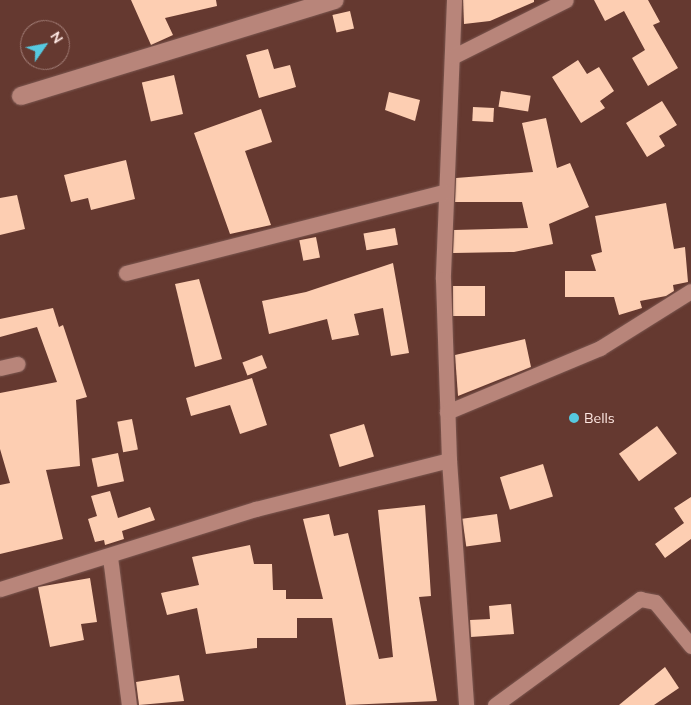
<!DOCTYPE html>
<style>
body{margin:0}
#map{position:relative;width:691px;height:705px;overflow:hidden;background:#653930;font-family:Mulish,sans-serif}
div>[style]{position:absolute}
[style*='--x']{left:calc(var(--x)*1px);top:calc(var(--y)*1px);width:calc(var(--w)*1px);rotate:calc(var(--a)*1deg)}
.building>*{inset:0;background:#fdceb2;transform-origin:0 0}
.roads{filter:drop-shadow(0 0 1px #7b5750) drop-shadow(0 0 1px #7b5750)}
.minor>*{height:15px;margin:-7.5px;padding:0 7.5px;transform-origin:7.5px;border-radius:7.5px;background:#b8857a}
.tertiary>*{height:18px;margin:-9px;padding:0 9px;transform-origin:9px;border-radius:9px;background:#b8857a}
.dots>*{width:14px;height:14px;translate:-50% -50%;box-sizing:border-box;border:2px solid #653930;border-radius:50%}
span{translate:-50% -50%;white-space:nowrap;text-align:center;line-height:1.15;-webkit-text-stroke:5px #653930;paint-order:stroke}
.poi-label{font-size:14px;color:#ffe8e3}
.left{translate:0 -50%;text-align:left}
.north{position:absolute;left:20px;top:20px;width:50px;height:50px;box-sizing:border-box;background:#653930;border:1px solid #a37f78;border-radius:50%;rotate:57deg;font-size:14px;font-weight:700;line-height:20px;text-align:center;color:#ffe8e3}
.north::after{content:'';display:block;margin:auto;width:18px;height:22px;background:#56c9e0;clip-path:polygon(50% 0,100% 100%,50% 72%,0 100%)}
</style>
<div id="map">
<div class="building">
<div style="clip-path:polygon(131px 0,216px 0,217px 6px,165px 18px,173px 35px,151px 45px)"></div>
<div style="clip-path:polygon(463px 0,534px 0,534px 2px,490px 21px,464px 24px)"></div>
<div style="clip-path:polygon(594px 0,648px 0,660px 22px,653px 25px,678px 68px,648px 86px,632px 58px,645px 50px,624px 11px,605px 21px)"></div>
<div style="left:350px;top:11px;width:18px;height:18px;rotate:77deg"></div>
<div style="clip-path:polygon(268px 49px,274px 69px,290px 65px,296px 87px,259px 98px,246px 55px)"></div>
<div style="clip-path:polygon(578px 60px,587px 74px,599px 67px,614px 91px,600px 101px,605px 108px,581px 123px,552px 77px)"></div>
<div style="left:174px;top:75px;width:40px;height:33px;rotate:77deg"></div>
<div style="left:501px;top:91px;width:30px;height:16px;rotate:9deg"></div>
<div style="clip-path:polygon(389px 92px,420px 100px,415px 121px,385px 110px)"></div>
<div style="clip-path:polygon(662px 101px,677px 125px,659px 136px,665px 146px,647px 157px,626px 123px)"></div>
<div style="left:473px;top:107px;width:21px;height:14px;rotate:3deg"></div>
<div style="clip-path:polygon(261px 109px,272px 142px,245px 151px,271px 225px,230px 234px,194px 133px)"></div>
<div style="clip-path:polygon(546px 118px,557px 168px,570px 163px,589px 207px,549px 224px,553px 244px,514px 252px,453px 253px,454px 230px,528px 228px,522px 202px,455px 202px,456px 178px,533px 172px,522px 123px)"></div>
<div style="clip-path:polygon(126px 160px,135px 199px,91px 210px,88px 198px,71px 202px,64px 175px)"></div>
<div style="clip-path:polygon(17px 195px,25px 229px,0 235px,0 198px)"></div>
<div style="clip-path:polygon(666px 203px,674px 249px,685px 247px,688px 282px,673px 285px,674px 291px,666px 296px,640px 301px,642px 308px,619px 315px,614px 297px,565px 297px,565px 271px,596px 271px,591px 255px,602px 252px,595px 216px)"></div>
<div style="left:395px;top:228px;width:17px;height:32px;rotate:80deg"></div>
<div style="left:316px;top:237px;width:21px;height:17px;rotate:79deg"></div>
<div style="clip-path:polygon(393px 263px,409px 353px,391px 356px,383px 308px,354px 314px,359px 335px,332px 340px,327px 319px,269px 334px,262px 301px,306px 292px)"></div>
<div style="clip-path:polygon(199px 279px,222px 359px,195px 367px,175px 284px)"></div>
<div style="left:453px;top:286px;width:32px;height:30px"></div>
<div style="clip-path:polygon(53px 308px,59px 327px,63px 325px,87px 397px,76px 400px,80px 466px,46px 470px,63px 539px,0 554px,0 485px,10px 483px,0 449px,0 393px,57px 382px,37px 327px,0 337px,0 319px)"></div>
<div style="clip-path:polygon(525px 339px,531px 367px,458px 396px,455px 355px)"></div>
<div style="left:262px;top:355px;width:14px;height:21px;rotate:69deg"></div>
<div style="clip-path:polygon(252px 378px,267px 425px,240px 434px,230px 405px,191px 416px,186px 398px)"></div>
<div style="left:132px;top:419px;width:31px;height:15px;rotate:79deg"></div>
<div style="left:364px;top:424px;width:34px;height:36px;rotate:73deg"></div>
<div style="left:657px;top:426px;width:34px;height:47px;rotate:54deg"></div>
<div style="left:118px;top:453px;width:29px;height:27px;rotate:78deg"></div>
<div style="left:543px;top:464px;width:34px;height:45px;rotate:73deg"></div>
<div style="clip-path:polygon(110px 491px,118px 518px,150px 507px,155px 520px,122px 531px,124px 539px,105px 545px,104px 540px,95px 542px,88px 519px,97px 516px,91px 496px)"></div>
<div style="clip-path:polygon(691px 497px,691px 539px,665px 558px,655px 544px,684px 523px,674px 508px)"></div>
<div style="clip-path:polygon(425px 505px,431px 596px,419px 597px,437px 701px,346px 705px,332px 618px,297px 618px,297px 638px,257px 638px,257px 648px,206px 654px,197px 608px,167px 615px,161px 593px,199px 585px,192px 557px,250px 545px,254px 564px,272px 564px,273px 590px,286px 590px,286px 599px,323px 599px,303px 519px,329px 514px,334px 536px,348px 533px,379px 659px,393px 657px,378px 510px)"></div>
<div style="left:497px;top:514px;width:28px;height:35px;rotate:82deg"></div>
<div style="clip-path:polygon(90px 578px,97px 622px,81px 624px,84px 640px,50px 647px,38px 587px)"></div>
<div style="clip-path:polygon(511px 604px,514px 634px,471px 637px,470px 620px,490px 619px,489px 606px)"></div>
<div style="clip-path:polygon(665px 667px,679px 688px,654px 705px,619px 705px)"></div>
<div style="clip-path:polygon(179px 675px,184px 701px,139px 705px,136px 682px)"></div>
</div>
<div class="roads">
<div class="minor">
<div style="--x:454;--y:0;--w:279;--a:92.3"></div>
<div style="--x:443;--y:279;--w:181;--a:88.1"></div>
<div style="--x:449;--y:460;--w:246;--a:86"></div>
<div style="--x:454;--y:56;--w:125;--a:-26.6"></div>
<div style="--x:126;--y:273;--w:328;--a:-14.3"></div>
<div style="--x:0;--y:368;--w:18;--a:-13"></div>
<div style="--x:447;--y:412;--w:166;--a:-22.7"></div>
<div style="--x:600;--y:348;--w:107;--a:-32.1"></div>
<div style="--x:110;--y:557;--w:149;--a:82.7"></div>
<div style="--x:0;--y:589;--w:268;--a:-17.4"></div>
<div style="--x:256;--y:509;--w:199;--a:-14.2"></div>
<div style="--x:495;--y:705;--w:180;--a:-36.2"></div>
<div style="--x:640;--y:599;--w:15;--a:11"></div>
<div style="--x:655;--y:602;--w:57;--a:50.7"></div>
</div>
<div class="tertiary">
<div style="--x:21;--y:96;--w:328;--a:-17"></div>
</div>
</div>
<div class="dots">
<div style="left:574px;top:418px;background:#56c9e0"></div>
</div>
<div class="poi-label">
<span class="left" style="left:584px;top:418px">Bells</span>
</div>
<div class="north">N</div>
</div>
